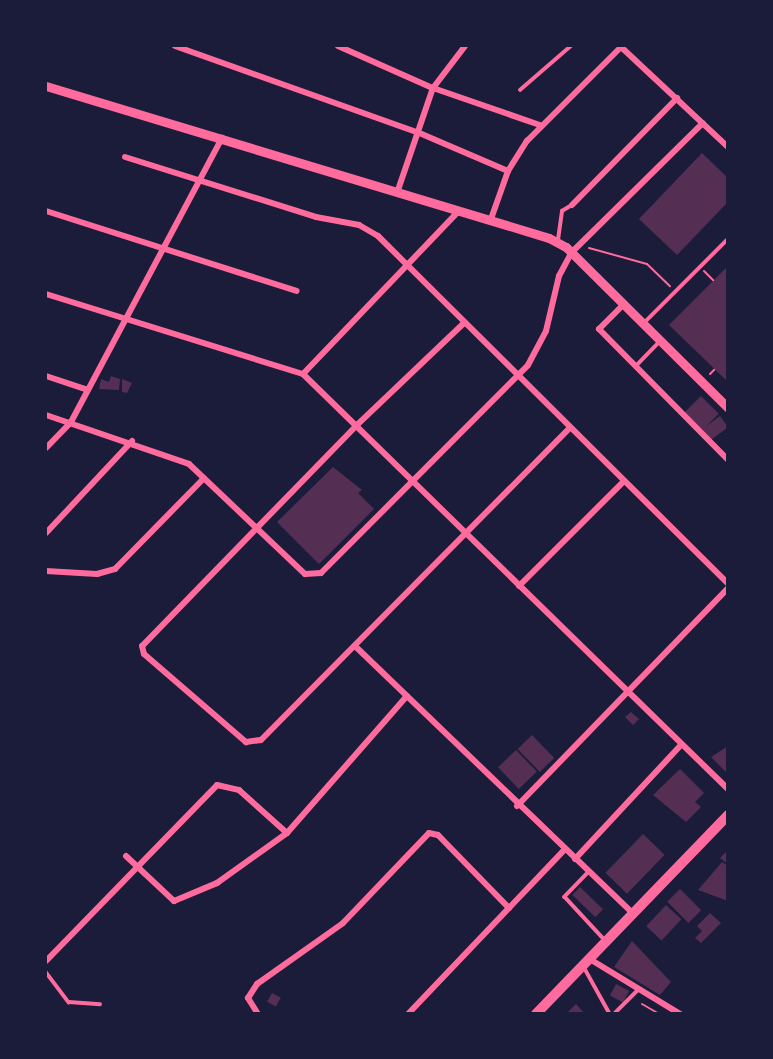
<!DOCTYPE html>
<style>
body{margin:0}
#map{position:relative;width:773px;height:1059px;overflow:hidden;background:#1b1b3a;font-family:"DejaVu Sans",sans-serif}
div>[style]{position:absolute}
[style*='--x']{left:calc(var(--x)*1px);top:calc(var(--y)*1px);width:calc(var(--w)*1px);rotate:calc(var(--a)*1deg)}
.building>*{inset:0;background:#542f53;transform-origin:0 0}
.path>*{height:2px;margin:-1px;padding:0 1px;transform-origin:1px;border-radius:1px;background:#ff6b9d}
.service>*{height:3.5px;margin:-1.75px;padding:0 1.75px;transform-origin:1.75px;border-radius:1.75px;background:#ff6b9d}
.minor>*{height:6px;margin:-3px;padding:0 3px;transform-origin:3px;border-radius:3px;background:#ff6b9d}
.secondary>*{height:9px;margin:-4.5px;padding:0 4.5px;transform-origin:4.5px;border-radius:4.5px;background:#ff6b9d}
.primary>*{height:10px;margin:-5px;padding:0 5px;transform-origin:5px;border-radius:5px;background:#ff6b9d}
span{translate:-50% -50%;white-space:nowrap;text-align:center;line-height:1.15;-webkit-text-stroke:6px #1b1b3a;paint-order:stroke}
.frame{position:absolute;inset:0;border:47px solid #1b1b3a;pointer-events:none}
</style>
<div id="map">
<div class="building">
<div style="clip-path:polygon(702px 153px,728px 178px,728px 202px,677px 255px,639px 219px)"></div>
<div style="clip-path:polygon(728px 266px,728px 382px,669px 325px)"></div>
<div style="clip-path:polygon(111px 376px,120px 379px,119px 390px,99px 389px,101px 379px,109px 382px)"></div>
<div style="clip-path:polygon(122px 379px,132px 383px,127px 393px,122px 392px)"></div>
<div style="left:701px;top:396px;width:25px;height:24px;rotate:45deg"></div>
<div style="left:720px;top:416px;width:14px;height:23px;rotate:54deg"></div>
<div style="clip-path:polygon(333px 467px,362px 490px,358px 493px,374px 509px,319px 564px,277px 522px)"></div>
<div style="clip-path:polygon(631px 712px,639px 719px,633px 725px,625px 717px)"></div>
<div style="left:532px;top:735px;width:32px;height:20px;rotate:46deg"></div>
<div style="clip-path:polygon(728px 746px,728px 774px,711px 757px)"></div>
<div style="left:516px;top:750px;width:30px;height:25px;rotate:46deg"></div>
<div style="clip-path:polygon(680px 769px,704px 793px,695px 802px,701px 807px,686px 822px,653px 795px)"></div>
<div style="left:643px;top:834px;width:30px;height:54px;rotate:44deg"></div>
<div style="clip-path:polygon(728px 850px,728px 864px,720px 858px)"></div>
<div style="clip-path:polygon(722px 862px,728px 866px,728px 901px,698px 890px)"></div>
<div style="left:580px;top:887px;width:32px;height:11px;rotate:44deg"></div>
<div style="left:680px;top:889px;width:30px;height:18px;rotate:45deg"></div>
<div style="left:666px;top:905px;width:21px;height:29px;rotate:43deg"></div>
<div style="clip-path:polygon(710px 913px,721px 923px,701px 943px,695px 938px,702px 931px,697px 926px)"></div>
<div style="clip-path:polygon(632px 941px,671px 982px,660px 995px,614px 967px)"></div>
<div style="left:616px;top:984px;width:15px;height:13px;rotate:28deg"></div>
<div style="left:272px;top:993px;width:10px;height:10px;rotate:29deg"></div>
<div style="clip-path:polygon(576px 1004px,585px 1014px,566px 1014px)"></div>
</div>
<div class="path">
<div style="--x:589;--y:248;--w:60;--a:15.4"></div>
<div style="--x:647;--y:264;--w:32;--a:44"></div>
<div style="--x:704;--y:271;--w:13;--a:45"></div>
<div style="--x:710;--y:374;--w:6;--a:-45"></div>
<div style="--x:642;--y:1004;--w:20;--a:30"></div>
</div>
<div class="service">
<div style="--x:520;--y:90;--w:67;--a:-40.8"></div>
<div style="--x:558;--y:240;--w:29;--a:-82"></div>
<div style="--x:562;--y:211;--w:12;--a:-31"></div>
<div style="--x:644;--y:323;--w:119;--a:-45"></div>
<div style="--x:636;--y:366;--w:33;--a:-46"></div>
<div style="--x:589;--y:872;--w:35;--a:134"></div>
<div style="--x:565;--y:897;--w:57;--a:47.1"></div>
<div style="--x:584;--y:967;--w:54;--a:61"></div>
<div style="--x:46;--y:972;--w:38;--a:53"></div>
<div style="--x:69;--y:1002;--w:31;--a:4"></div>
<div style="--x:614;--y:1014;--w:33;--a:-45"></div>
</div>
<div class="minor">
<div style="--x:175;--y:46;--w:257;--a:19.6"></div>
<div style="--x:417;--y:132;--w:99;--a:23.2"></div>
<div style="--x:338;--y:46;--w:104;--a:23.9"></div>
<div style="--x:433;--y:88;--w:113;--a:19.1"></div>
<div style="--x:620;--y:46;--w:148;--a:43.1"></div>
<div style="--x:125;--y:157;--w:200;--a:17.4"></div>
<div style="--x:316;--y:217;--w:44;--a:10.5"></div>
<div style="--x:359;--y:225;--w:22;--a:30"></div>
<div style="--x:378;--y:236;--w:493;--a:44.8"></div>
<div style="--x:398;--y:190;--w:108;--a:-71.1"></div>
<div style="--x:433;--y:88;--w:53;--a:-52.7"></div>
<div style="--x:572;--y:205;--w:150;--a:-45.5"></div>
<div style="--x:46;--y:211;--w:263;--a:17.7"></div>
<div style="--x:491;--y:219;--w:51;--a:-70.5"></div>
<div style="--x:508;--y:171;--w:36;--a:-58"></div>
<div style="--x:527;--y:141;--w:134;--a:-45"></div>
<div style="--x:46;--y:294;--w:269;--a:17.3"></div>
<div style="--x:303;--y:374;--w:594;--a:44.32"></div>
<div style="--x:623;--y:305;--w:34;--a:135"></div>
<div style="--x:599;--y:329;--w:184;--a:45.4"></div>
<div style="--x:464;--y:323;--w:148;--a:136.4"></div>
<div style="--x:357;--y:425;--w:308;--a:134.2"></div>
<div style="--x:142;--y:646;--w:8;--a:76"></div>
<div style="--x:144;--y:654;--w:135;--a:40.8"></div>
<div style="--x:246;--y:742;--w:15;--a:-8"></div>
<div style="--x:261;--y:740;--w:439;--a:-45.3"></div>
<div style="--x:303;--y:374;--w:226;--a:-46.3"></div>
<div style="--x:46;--y:376;--w:44;--a:18.4"></div>
<div style="--x:46;--y:415;--w:151;--a:18.9"></div>
<div style="--x:189;--y:464;--w:160;--a:43.5"></div>
<div style="--x:305;--y:574;--w:16;--a:-4"></div>
<div style="--x:321;--y:573;--w:293;--a:-45.1"></div>
<div style="--x:528;--y:365;--w:38;--a:-62"></div>
<div style="--x:546;--y:331;--w:57;--a:-76.7"></div>
<div style="--x:559;--y:276;--w:26;--a:-62"></div>
<div style="--x:571;--y:253;--w:185;--a:-44.6"></div>
<div style="--x:46;--y:448;--w:36;--a:-46"></div>
<div style="--x:71;--y:422;--w:322;--a:-62"></div>
<div style="--x:46;--y:533;--w:126;--a:-46.9"></div>
<div style="--x:46;--y:571;--w:51;--a:3.4"></div>
<div style="--x:97;--y:574;--w:19;--a:-16"></div>
<div style="--x:115;--y:569;--w:127;--a:-45.6"></div>
<div style="--x:519;--y:586;--w:147;--a:-45"></div>
<div style="--x:355;--y:646;--w:385;--a:43.9"></div>
<div style="--x:517;--y:806;--w:303;--a:-45.9"></div>
<div style="--x:126;--y:856;--w:66;--a:43.2"></div>
<div style="--x:174;--y:901;--w:47;--a:-22.7"></div>
<div style="--x:217;--y:883;--w:86;--a:-35.5"></div>
<div style="--x:287;--y:833;--w:182;--a:-48.8"></div>
<div style="--x:575;--y:859;--w:156;--a:-47.1"></div>
<div style="--x:588;--y:958;--w:108;--a:31.3"></div>
<div style="--x:46;--y:961;--w:245;--a:-45.8"></div>
<div style="--x:217;--y:785;--w:23;--a:13"></div>
<div style="--x:239;--y:790;--w:64;--a:41.9"></div>
<div style="--x:258;--y:1014;--w:19;--a:-122"></div>
<div style="--x:248;--y:998;--w:17;--a:-57"></div>
<div style="--x:257;--y:984;--w:105;--a:-35.3"></div>
<div style="--x:343;--y:923;--w:124;--a:-46.3"></div>
<div style="--x:429;--y:833;--w:9;--a:13"></div>
<div style="--x:438;--y:835;--w:102;--a:45.8"></div>
<div style="--x:408;--y:1014;--w:228;--a:-46.4"></div>
</div>
<div class="secondary">
<div style="--x:46;--y:86;--w:525;--a:16.81"></div>
<div style="--x:549;--y:238;--w:19;--a:28"></div>
<div style="--x:566;--y:247;--w:228;--a:44.8"></div>
</div>
<div class="primary">
<div style="--x:536;--y:1014;--w:277;--a:-46"></div>
</div>
<div class="frame"></div>
</div>
